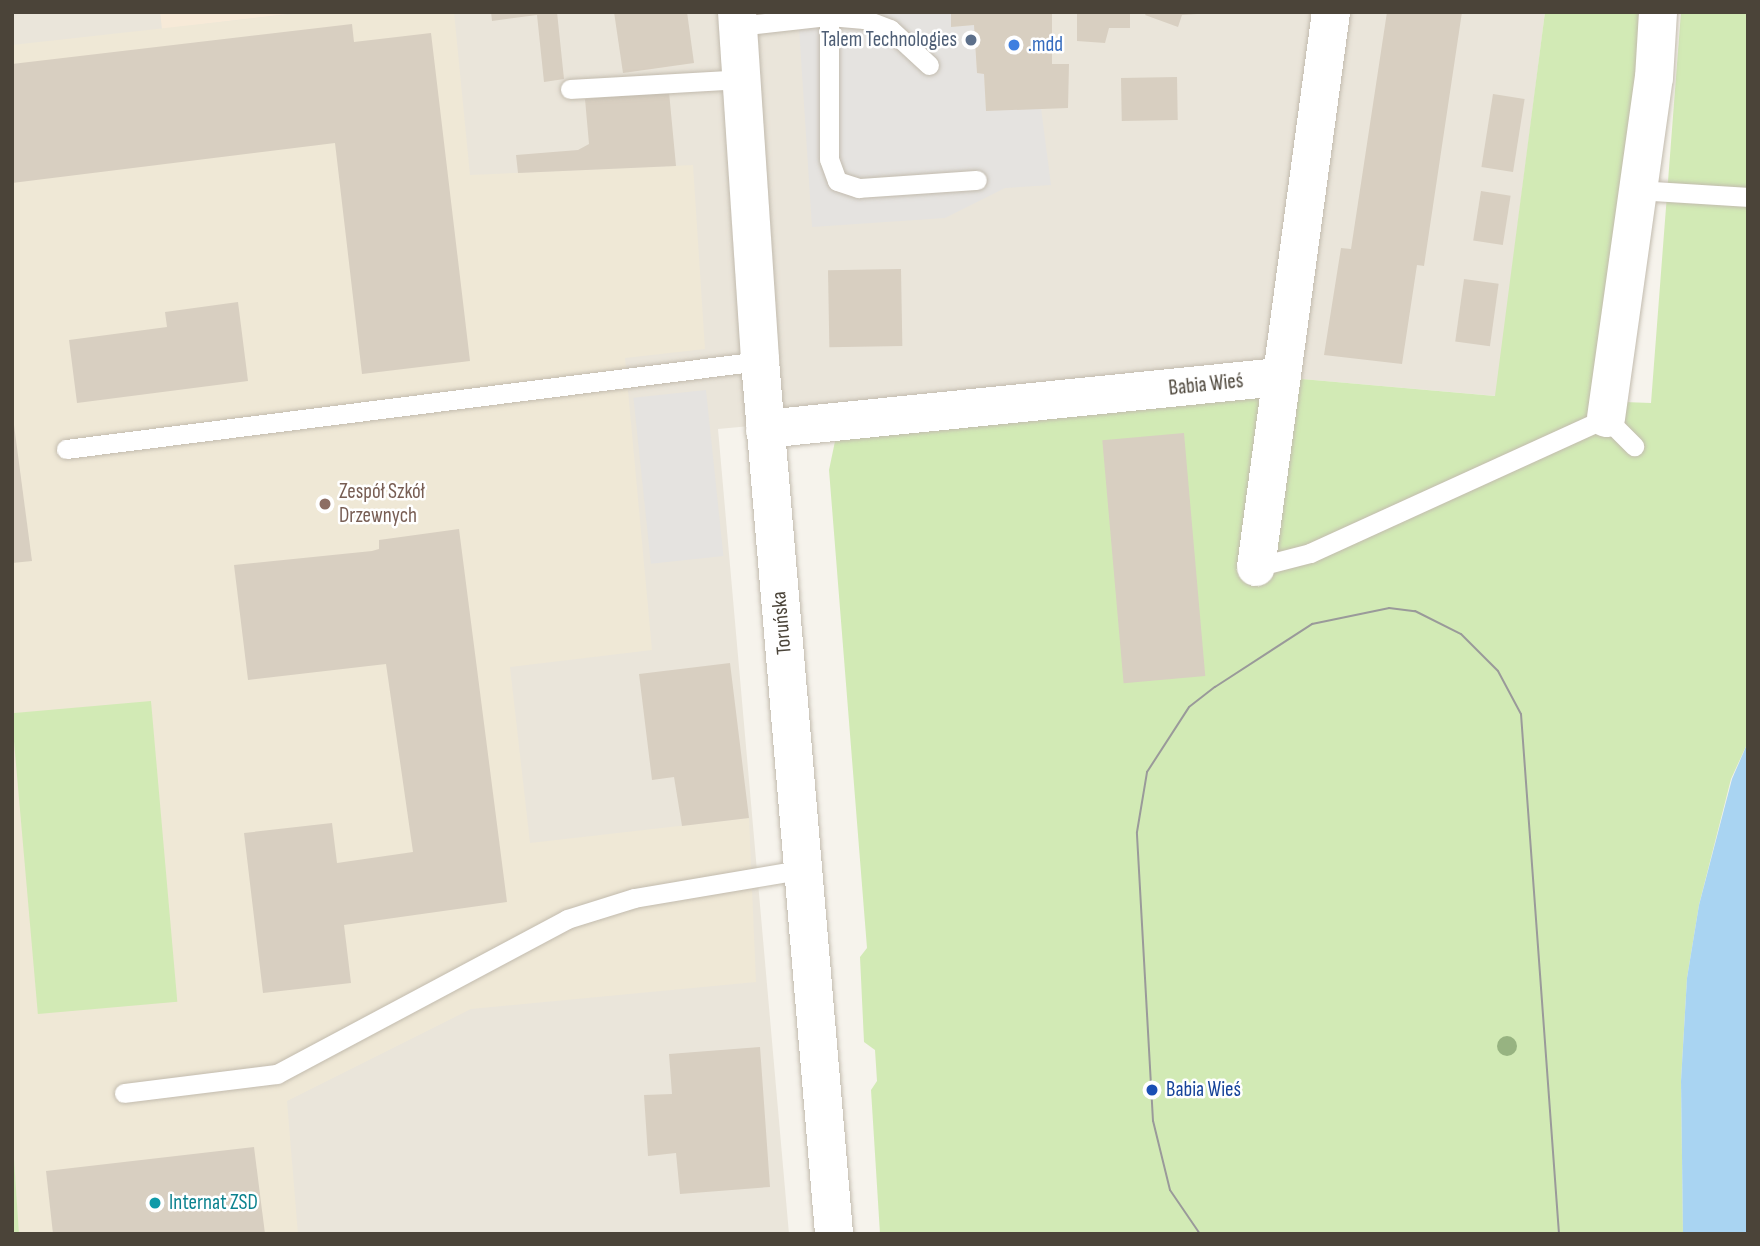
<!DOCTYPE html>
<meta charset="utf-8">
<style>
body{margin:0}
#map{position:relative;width:1760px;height:1246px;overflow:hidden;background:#f6f3ec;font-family:"Sofia Sans Condensed",sans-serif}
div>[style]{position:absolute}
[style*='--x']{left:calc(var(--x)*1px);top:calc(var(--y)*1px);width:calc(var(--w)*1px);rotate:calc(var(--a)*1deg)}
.residential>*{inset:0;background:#eae5da}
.commercial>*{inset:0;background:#f7ead8}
.education>*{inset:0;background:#efe8d6}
.green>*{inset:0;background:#d2eab5;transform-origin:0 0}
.parking>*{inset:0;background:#e5e3e0;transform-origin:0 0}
.water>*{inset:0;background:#a9d4f2}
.building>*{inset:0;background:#d8cfc1;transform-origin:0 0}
.roads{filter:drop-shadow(0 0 2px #c2bbae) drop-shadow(0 0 2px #c2bbae)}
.service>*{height:19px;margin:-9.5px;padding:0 9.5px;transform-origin:9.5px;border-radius:9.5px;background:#fff}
.minor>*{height:38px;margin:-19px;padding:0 19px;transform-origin:19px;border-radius:19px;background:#fff}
.tertiary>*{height:38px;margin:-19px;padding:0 19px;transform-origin:19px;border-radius:19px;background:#fff}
.tram>*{height:2px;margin:-1px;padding:0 1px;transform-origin:1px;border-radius:1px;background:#9a9a9a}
.trees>*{width:20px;height:20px;margin:-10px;border-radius:50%;background:#97b381}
.dots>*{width:19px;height:19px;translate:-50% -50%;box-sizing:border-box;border:4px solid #fff;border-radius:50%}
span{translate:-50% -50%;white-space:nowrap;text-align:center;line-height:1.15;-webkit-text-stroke:5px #fff;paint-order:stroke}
.service-label{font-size:21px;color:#4e5e75}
.right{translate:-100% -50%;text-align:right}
.shop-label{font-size:21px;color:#366cbe}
.left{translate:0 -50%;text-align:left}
.street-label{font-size:21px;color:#4b4439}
.education-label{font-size:21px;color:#785e54}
.transit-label{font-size:21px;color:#164399}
.culture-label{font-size:21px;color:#0d838f}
.frame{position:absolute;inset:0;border:14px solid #4b4439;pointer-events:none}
</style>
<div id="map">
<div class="residential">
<div style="clip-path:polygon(12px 12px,1545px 12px,1496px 396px,1279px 377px,718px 429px,789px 1234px,19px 1234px,12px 1129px)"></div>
</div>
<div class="commercial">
<div style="clip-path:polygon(160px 12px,305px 12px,162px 29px)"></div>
</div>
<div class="education">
<div style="clip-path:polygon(311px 12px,454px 12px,470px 175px,693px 165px,705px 349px,625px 358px,652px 650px,510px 667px,530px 843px,749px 818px,756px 982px,471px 1009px,287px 1101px,298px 1234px,19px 1234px,12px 1129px,12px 45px)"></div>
</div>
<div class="green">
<div style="clip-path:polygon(1545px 12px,1645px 12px,1597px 401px,1651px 403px,1681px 12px,1748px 12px,1748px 742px,1731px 779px,1699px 905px,1687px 978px,1681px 1081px,1683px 1234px,880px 1234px,871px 1090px,877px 1081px,875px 1050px,864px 1042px,860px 957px,867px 948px,829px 470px,839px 422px,1279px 377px,1495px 396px)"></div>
<div style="left:151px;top:701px;width:302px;height:140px;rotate:85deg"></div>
<div style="clip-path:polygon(12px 1129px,19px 1234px,12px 1234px)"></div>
</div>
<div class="parking">
<div style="clip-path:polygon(798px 12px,951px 12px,951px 27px,974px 25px,977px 73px,984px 74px,986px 110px,1041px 108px,1051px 185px,1005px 188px,945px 218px,812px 227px)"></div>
<div style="left:706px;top:390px;width:167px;height:73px;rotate:84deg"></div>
</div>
<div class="water">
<div style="clip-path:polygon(1748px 742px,1748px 1234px,1683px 1234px,1681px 1081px,1687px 978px,1699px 905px,1732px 779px)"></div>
</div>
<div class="building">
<div style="clip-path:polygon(491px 12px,557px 12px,564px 79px,544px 82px,537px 15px,492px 21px)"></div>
<div style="clip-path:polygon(614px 12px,687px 12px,694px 63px,623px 73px)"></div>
<div style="clip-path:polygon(951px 12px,1052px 12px,1052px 64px,1069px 64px,1068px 108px,986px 111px,984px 74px,977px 73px,974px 25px,951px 27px)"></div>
<div style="clip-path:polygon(1077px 12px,1130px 12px,1130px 28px,1109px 28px,1105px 43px,1077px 41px)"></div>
<div style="clip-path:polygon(1147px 12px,1197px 12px,1197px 14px,1182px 15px,1178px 27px,1145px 15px)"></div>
<div style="clip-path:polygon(1387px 12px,1462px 12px,1424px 266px,1417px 265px,1402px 364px,1324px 355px,1341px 248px,1351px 249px)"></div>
<div style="clip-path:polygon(352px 24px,354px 42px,431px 33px,470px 361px,362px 374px,335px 143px,12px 183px,12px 64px)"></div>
<div style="left:1177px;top:77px;width:43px;height:56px;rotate:89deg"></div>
<div style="clip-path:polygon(669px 92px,676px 166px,518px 173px,516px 155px,578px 150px,589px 144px,585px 99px)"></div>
<div style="left:1493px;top:94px;width:32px;height:74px;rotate:9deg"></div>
<div style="left:1481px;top:191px;width:30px;height:50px;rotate:9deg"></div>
<div style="left:901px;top:269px;width:77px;height:73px;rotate:89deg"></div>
<div style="left:1464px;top:279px;width:35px;height:63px;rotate:8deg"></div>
<div style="clip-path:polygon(238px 302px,248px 381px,77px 403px,69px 340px,167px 327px,165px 312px)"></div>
<div style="clip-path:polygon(12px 410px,32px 561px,12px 563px)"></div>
<div style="left:1184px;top:433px;width:244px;height:82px;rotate:85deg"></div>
<div style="clip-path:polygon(459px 529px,507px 902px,344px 925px,351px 983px,263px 993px,244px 833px,332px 823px,337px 863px,413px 852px,386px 664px,248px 680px,234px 565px,372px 551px,379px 549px,379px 540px)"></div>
<div style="clip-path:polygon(730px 663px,749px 818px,682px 826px,674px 777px,652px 780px,639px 674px)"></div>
<div style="clip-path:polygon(760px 1047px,770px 1187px,680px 1194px,676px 1153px,648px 1156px,644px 1095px,672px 1094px,669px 1054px)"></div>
<div style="clip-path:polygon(254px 1147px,265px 1234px,53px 1234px,46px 1171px)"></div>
</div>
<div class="roads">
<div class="service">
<div style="--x:829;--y:16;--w:143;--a:90"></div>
<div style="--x:829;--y:159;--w:23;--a:70"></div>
<div style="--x:837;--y:181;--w:23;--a:18"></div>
<div style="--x:859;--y:188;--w:118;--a:-3.9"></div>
<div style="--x:738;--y:26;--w:92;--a:-6.3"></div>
<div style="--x:829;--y:16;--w:35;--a:5"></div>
<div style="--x:864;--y:19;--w:28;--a:21"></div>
<div style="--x:890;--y:29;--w:53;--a:42.7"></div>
<div style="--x:570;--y:89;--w:171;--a:-3.3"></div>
<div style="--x:1638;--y:190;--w:110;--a:3.6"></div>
<div style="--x:66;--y:449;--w:700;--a:-7.23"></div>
<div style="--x:1256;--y:567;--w:56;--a:-14.5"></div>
<div style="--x:1310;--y:553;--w:325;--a:-24.5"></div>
<div style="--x:1606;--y:418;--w:40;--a:45"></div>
<div style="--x:124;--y:1093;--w:154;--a:-7.1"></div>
<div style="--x:277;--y:1074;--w:329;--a:-28.1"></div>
<div style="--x:567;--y:919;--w:70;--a:-17.4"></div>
<div style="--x:634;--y:898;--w:173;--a:-9.6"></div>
</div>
<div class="minor">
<div style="--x:1606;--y:418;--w:343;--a:-82"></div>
<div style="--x:1654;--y:78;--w:66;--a:-86.5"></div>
<div style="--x:765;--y:429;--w:517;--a:-5.78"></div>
<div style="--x:1256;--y:567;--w:560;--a:-82.3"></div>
</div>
<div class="tertiary">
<div style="--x:737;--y:12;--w:350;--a:86.2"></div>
<div style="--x:760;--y:361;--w:876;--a:85.15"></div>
</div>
</div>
<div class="tram">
<div style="--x:1200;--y:1234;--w:53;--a:-124.3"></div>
<div style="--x:1170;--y:1190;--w:71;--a:-103.8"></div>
<div style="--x:1153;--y:1121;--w:289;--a:-93.2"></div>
<div style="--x:1137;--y:832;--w:61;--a:-80.5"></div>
<div style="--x:1147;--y:772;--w:77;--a:-57.1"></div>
<div style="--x:1189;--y:707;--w:33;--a:-38"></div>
<div style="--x:1215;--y:687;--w:116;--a:-33"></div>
<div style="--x:1312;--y:624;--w:79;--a:-11.7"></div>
<div style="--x:1389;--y:608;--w:26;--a:7"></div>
<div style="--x:1415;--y:611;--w:51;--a:26.6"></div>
<div style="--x:1461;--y:634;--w:52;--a:45"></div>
<div style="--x:1498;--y:671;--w:49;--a:61.9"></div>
<div style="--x:1521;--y:714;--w:521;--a:85.82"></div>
</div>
<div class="trees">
<div style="left:1507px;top:1046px"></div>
</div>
<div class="dots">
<div style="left:971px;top:40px;background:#5c6f8a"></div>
<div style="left:1014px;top:45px;background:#3f7fe0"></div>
<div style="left:325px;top:504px;background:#8d6e63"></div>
<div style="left:1152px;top:1090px;background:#1a4fb4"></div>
<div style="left:155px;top:1203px;background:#0f9aa8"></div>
</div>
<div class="service-label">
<span class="right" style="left:957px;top:40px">Talem Technologies</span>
</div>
<div class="shop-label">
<span class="left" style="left:1028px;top:45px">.mdd</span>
</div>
<div class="street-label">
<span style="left:1206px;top:385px;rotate:-6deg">Babia Wieś</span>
<span style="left:782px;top:623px;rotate:-95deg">Toruńska</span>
</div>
<div class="education-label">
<span class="left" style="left:339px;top:504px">Zespół Szkół<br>Drzewnych</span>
</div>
<div class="transit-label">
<span class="left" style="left:1166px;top:1090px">Babia Wieś</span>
</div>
<div class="culture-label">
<span class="left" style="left:169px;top:1203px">Internat ZSD</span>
</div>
<div class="frame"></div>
</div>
